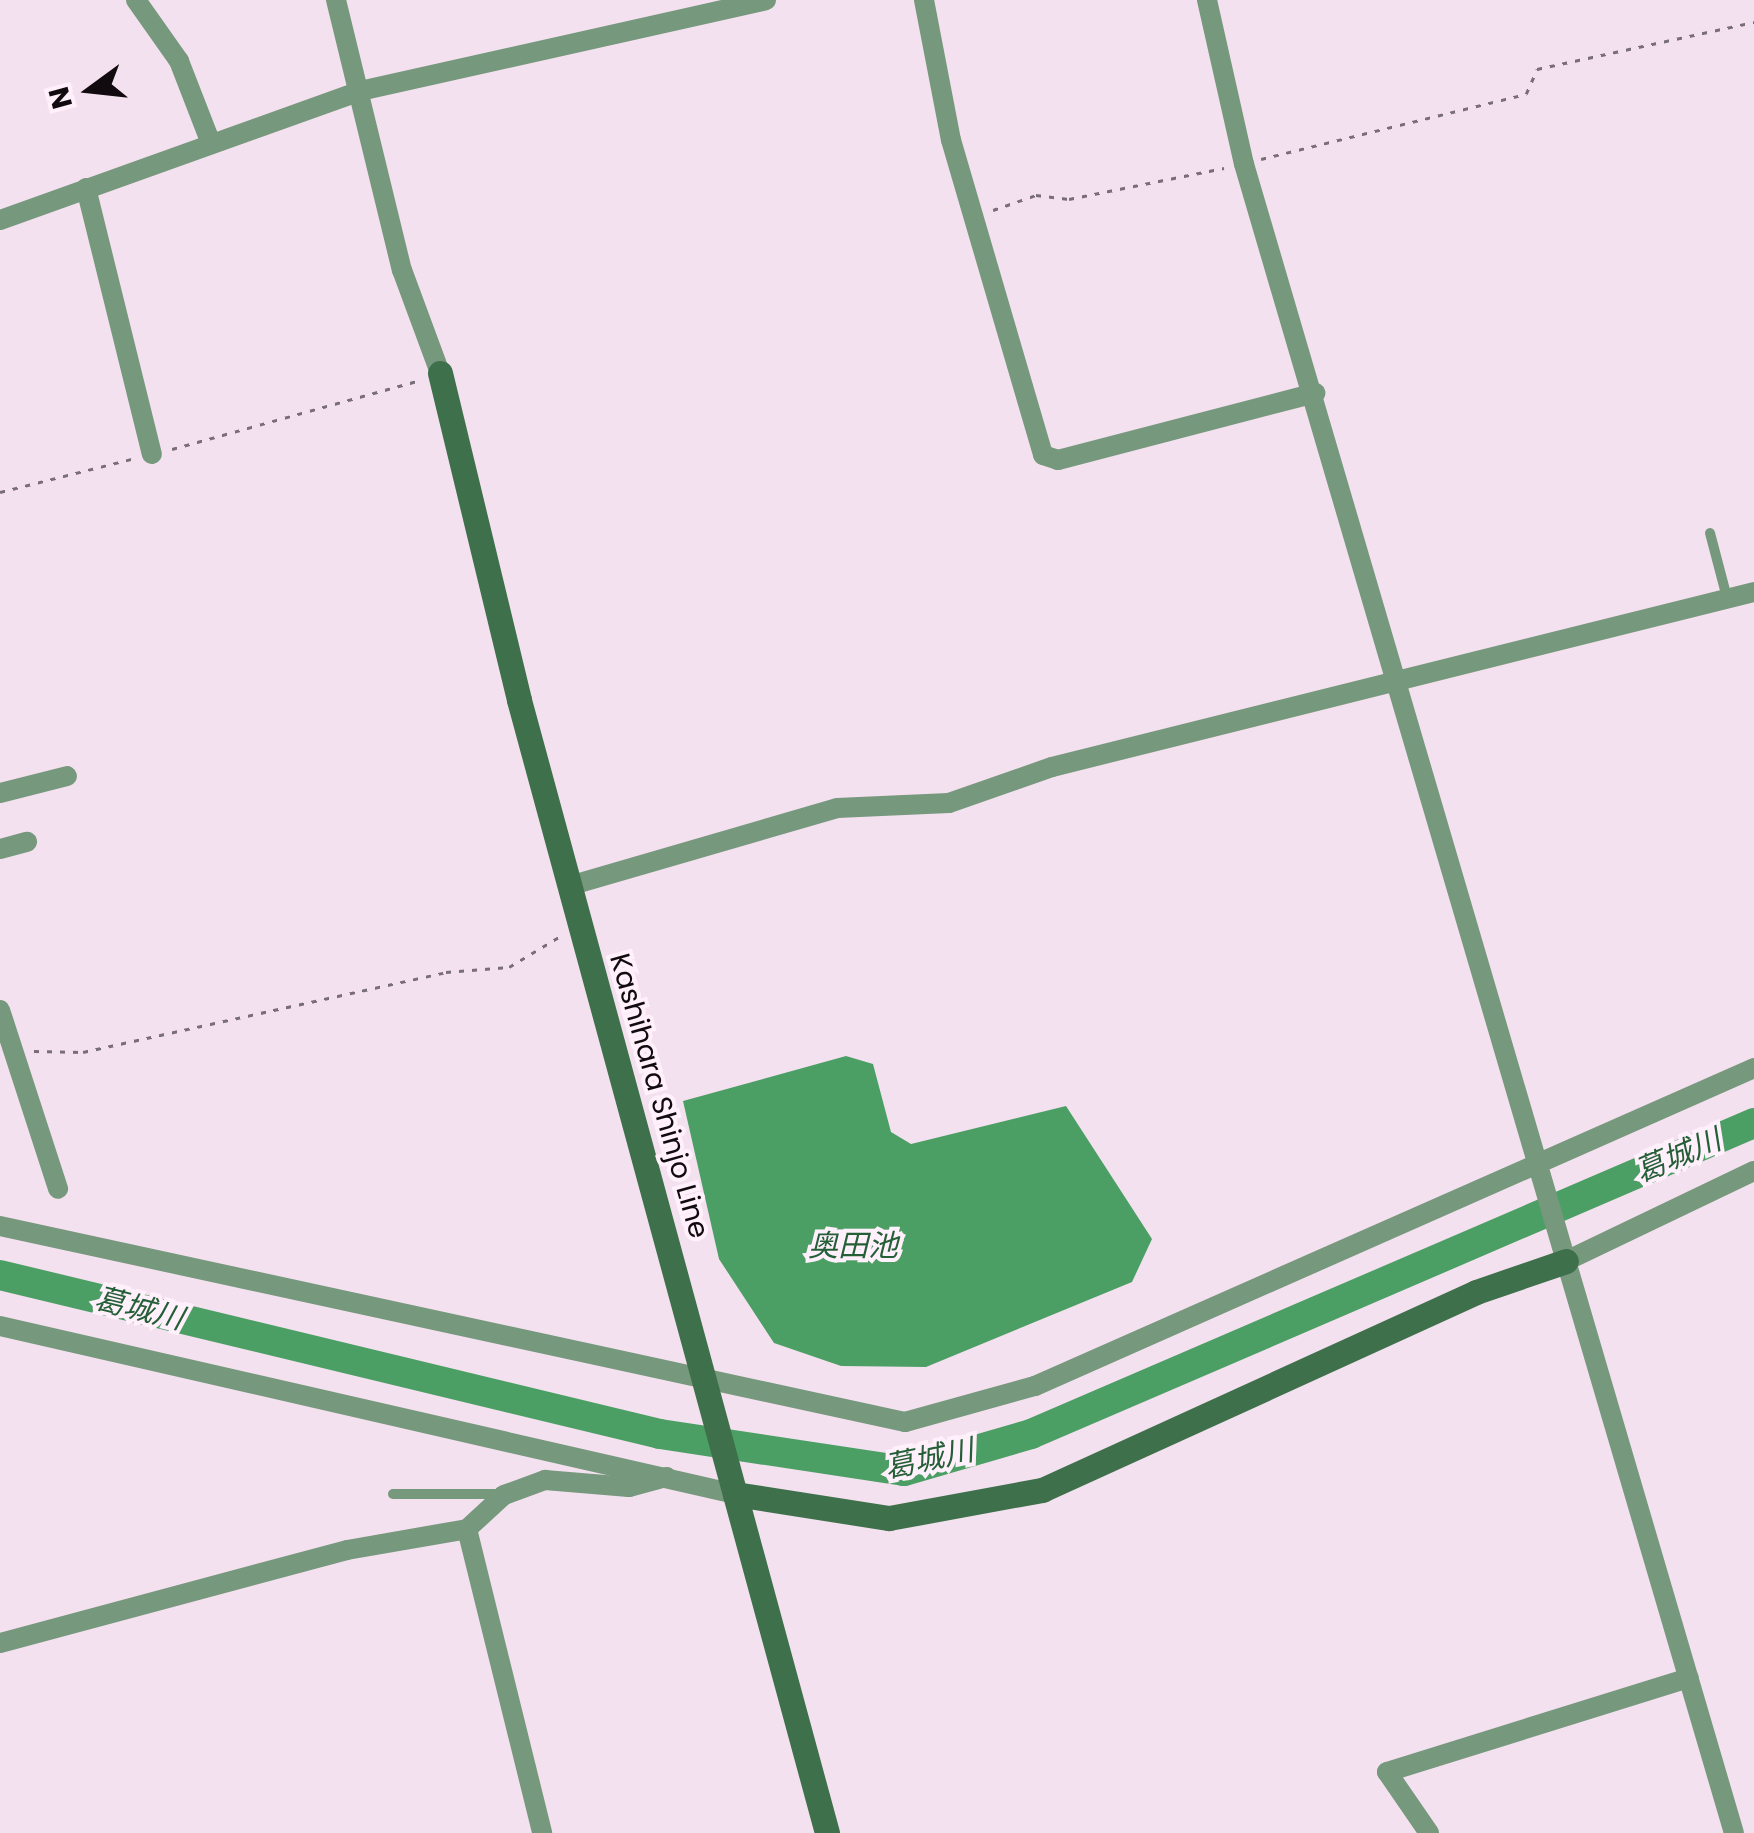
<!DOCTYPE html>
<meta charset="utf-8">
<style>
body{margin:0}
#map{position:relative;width:1754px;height:1833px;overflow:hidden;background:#f4e1ef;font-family:Poppins,"Noto Sans JP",sans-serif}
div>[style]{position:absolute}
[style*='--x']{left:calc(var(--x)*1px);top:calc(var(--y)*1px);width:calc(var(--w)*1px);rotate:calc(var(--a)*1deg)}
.water>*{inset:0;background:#4c9f64}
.river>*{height:30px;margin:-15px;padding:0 15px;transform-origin:15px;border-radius:15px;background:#4c9f64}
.path>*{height:2.5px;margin-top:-1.25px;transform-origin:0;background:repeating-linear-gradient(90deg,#796d76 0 5px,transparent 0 13px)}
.lane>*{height:10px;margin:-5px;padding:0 5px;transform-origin:5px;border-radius:5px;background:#76987d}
.street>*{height:20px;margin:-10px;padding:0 10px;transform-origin:10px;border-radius:10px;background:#76987d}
.secondary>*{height:25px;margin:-12.5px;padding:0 12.5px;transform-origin:12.5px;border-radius:12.5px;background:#3e714b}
span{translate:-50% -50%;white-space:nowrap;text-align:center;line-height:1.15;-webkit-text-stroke:8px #fff0fb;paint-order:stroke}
.street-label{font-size:28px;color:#110b0f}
.water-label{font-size:30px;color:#255f37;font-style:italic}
.north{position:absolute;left:40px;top:40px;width:100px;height:100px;-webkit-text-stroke:8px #fff0fb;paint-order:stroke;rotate:255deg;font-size:28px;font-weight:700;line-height:40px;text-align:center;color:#110b0f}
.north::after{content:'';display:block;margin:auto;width:35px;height:45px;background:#110b0f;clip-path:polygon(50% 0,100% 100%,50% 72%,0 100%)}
</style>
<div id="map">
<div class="water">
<div style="clip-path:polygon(846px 1056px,873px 1064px,891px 1132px,911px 1144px,1066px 1106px,1152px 1239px,1132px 1282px,926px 1367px,841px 1366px,774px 1343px,719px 1259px,683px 1101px)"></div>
</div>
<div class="river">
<div style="--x:0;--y:1275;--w:679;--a:13.54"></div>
<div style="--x:660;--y:1434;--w:247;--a:8.6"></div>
<div style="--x:904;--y:1471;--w:132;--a:-16.2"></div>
<div style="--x:1031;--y:1434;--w:787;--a:-23.28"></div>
</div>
<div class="path">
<div style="--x:1261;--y:159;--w:273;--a:-13.8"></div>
<div style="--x:1526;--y:94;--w:27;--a:-66"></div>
<div style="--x:1537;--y:69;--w:222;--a:-12.2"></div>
<div style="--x:993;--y:210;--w:46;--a:-19.2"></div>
<div style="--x:1036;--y:195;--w:33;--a:7"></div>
<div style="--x:1069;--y:199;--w:158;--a:-11.3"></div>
<div style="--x:172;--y:449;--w:257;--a:-15.5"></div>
<div style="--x:0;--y:492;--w:139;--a:-14.1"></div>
<div style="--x:34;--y:1051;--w:49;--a:1.2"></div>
<div style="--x:83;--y:1052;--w:372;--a:-12.4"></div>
<div style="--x:446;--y:972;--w:63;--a:-4.5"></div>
<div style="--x:509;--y:967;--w:62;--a:-31.1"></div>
</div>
<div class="lane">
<div style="--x:1710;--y:533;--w:67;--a:75.3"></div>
<div style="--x:393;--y:1494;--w:110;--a:0"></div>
</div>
<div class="street">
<div style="--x:136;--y:0;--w:75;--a:54.8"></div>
<div style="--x:179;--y:61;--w:86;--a:68.8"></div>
<div style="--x:336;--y:0;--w:278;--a:76.3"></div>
<div style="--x:402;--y:270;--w:110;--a:69.7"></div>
<div style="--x:924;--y:0;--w:143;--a:79.1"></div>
<div style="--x:951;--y:140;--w:328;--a:73.7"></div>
<div style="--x:1043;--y:455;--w:16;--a:18"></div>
<div style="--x:1058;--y:460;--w:266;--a:-14.6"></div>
<div style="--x:1207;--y:0;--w:168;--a:77.3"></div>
<div style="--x:1244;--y:164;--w:1739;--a:73.64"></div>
<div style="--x:86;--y:188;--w:274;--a:76.1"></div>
<div style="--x:0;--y:220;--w:382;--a:-19.7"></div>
<div style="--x:360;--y:91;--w:416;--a:-12.6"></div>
<div style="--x:0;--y:793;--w:69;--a:-14.2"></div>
<div style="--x:0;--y:849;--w:28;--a:-15"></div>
<div style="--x:569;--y:886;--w:279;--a:-16.2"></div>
<div style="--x:837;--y:808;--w:112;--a:-2.6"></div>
<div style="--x:949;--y:803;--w:109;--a:-19.3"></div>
<div style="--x:1052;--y:767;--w:723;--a:-14"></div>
<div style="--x:0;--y:1010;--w:188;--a:72"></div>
<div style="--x:0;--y:1226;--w:926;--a:12.22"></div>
<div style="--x:905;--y:1422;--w:135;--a:-15.5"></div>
<div style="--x:1035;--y:1386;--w:786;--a:-23.86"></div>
<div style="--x:1566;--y:1261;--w:208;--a:-25.6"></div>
<div style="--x:0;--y:1326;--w:754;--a:12.88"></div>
<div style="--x:467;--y:1529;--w:313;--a:76.1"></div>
<div style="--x:0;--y:1643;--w:359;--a:-15"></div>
<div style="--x:347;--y:1550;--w:122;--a:-9.9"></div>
<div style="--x:467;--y:1529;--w:50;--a:-42.6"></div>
<div style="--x:504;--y:1495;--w:44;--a:-20.1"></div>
<div style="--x:545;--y:1480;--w:84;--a:4.8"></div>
<div style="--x:629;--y:1487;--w:39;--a:-15"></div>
<div style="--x:1429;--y:1833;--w:74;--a:-124.5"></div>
<div style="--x:1387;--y:1772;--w:316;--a:-17.3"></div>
</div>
<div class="secondary">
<div style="--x:440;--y:373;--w:336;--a:76.4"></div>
<div style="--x:519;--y:700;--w:1174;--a:74.79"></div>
<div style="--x:735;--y:1494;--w:156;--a:8.9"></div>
<div style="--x:889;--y:1518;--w:156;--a:-10.4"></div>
<div style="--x:1042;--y:1490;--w:477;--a:-24.5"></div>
<div style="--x:1476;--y:1292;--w:95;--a:-19"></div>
</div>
<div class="street-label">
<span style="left:659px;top:1096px;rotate:74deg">Kashihara Shinjo Line</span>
</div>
<div class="water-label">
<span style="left:1678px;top:1156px;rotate:-23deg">葛城川</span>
<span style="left:853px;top:1246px">奥田池</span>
<span style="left:139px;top:1309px;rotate:14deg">葛城川</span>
<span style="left:929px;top:1459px;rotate:-12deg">葛城川</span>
</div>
<div class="north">N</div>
</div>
